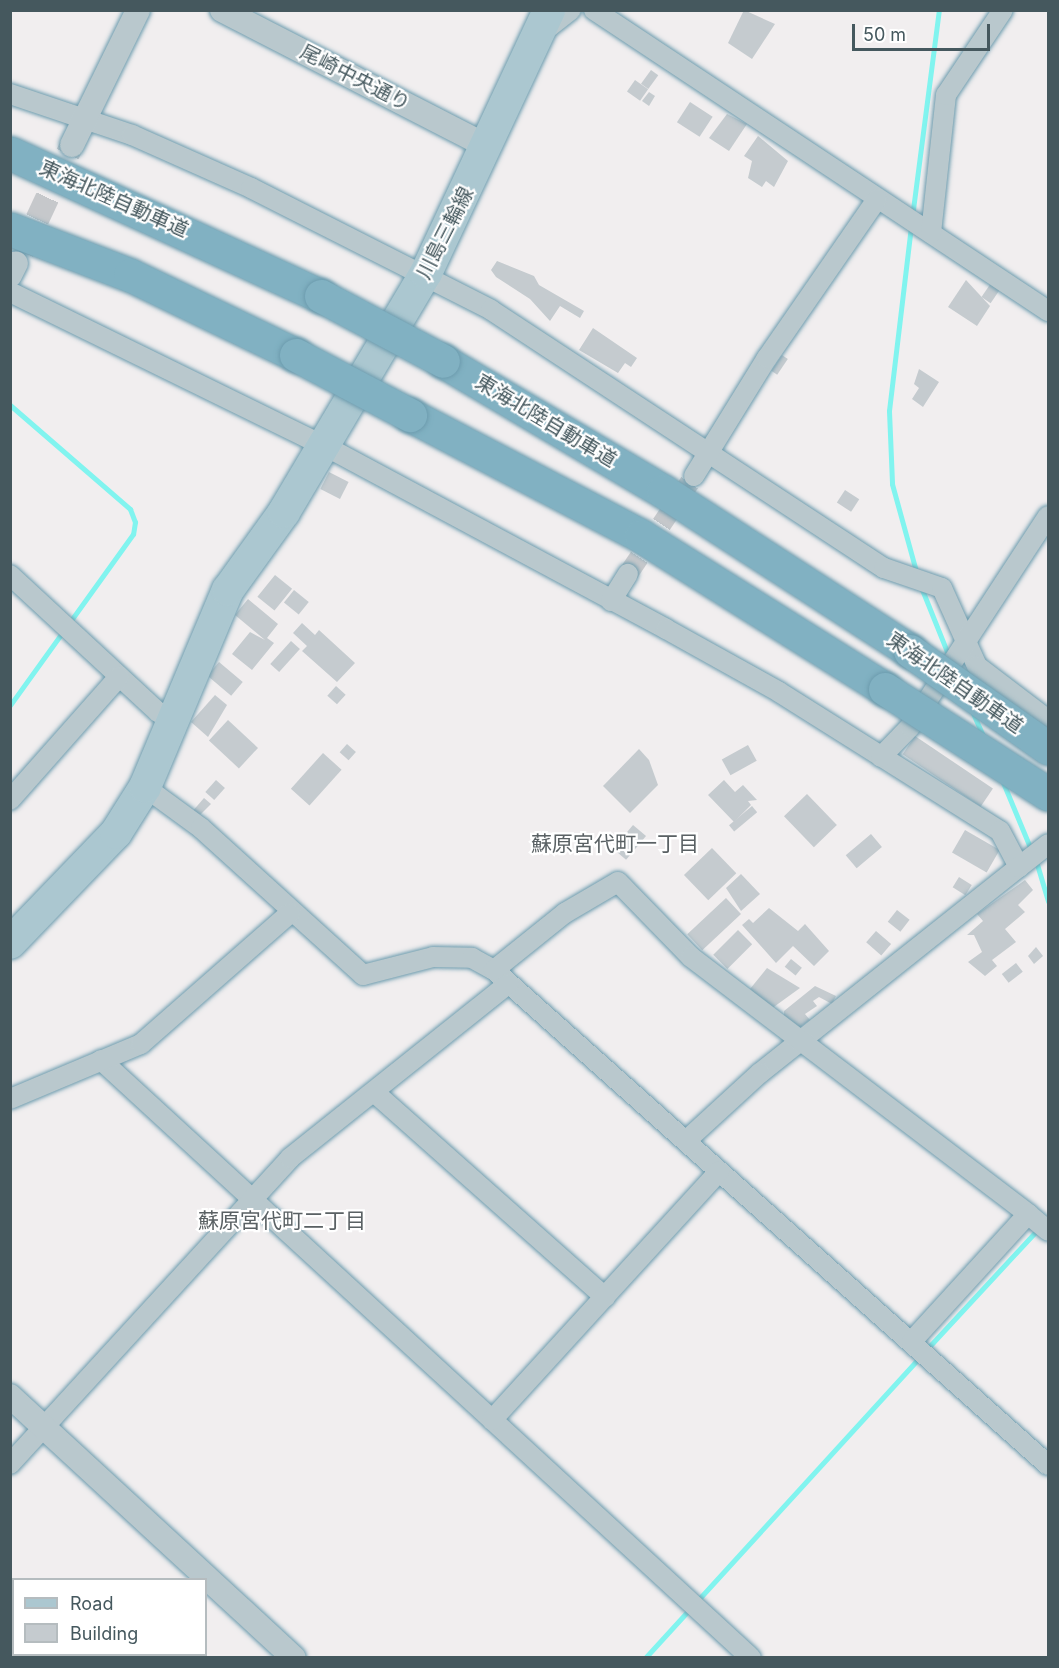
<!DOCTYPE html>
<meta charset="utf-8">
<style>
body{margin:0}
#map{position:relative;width:1059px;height:1668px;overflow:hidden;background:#f1eeef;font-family:Inter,"Noto Sans JP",sans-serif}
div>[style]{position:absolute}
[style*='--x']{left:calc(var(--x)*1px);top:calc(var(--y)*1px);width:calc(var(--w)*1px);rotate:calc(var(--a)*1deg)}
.stream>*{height:5px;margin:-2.5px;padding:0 2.5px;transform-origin:2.5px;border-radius:2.5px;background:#81f4ef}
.building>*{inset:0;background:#c5cbcf;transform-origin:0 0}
.minor-tunnel>*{height:20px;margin-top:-10px;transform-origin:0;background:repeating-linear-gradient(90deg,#c6c8cb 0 20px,transparent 0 30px)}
.tertiary-tunnel>*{height:24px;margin-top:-12px;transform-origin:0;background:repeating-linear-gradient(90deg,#c6c8cb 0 24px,transparent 0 36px)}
.roads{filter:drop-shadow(0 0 2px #6d9cae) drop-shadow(0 0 2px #6d9cae)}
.minor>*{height:20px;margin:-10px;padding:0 10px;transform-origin:10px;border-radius:10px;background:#b9c8cd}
.tertiary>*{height:24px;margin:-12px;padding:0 12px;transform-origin:12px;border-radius:12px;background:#b9c8cd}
.primary>*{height:32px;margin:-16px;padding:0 16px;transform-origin:16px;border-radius:16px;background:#abc7d0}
.motorway>*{height:33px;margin:-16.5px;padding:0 16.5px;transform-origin:16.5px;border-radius:16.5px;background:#81b1c2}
.bridges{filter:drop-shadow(0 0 2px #6d9cae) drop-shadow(0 0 2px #6d9cae)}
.motorway-bridge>*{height:33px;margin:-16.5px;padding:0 16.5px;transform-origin:16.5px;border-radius:16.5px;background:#81b1c2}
span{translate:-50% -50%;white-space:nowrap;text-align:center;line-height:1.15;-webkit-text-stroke:4.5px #fff;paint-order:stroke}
.street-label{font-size:20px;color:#45585e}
.neighbourhood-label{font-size:21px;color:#5a6164}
.frame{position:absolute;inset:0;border:12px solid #45585e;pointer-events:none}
.legend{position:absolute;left:12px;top:1578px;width:195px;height:78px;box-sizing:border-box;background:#fff;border:2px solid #b5bcbf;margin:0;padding:8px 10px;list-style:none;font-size:18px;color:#45585e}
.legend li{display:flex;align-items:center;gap:12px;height:30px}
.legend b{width:30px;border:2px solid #b5bcbf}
.scale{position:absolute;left:852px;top:24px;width:138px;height:27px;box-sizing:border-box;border:3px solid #45585e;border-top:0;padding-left:8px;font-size:18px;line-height:21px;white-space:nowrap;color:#45585e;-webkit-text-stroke:4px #fff;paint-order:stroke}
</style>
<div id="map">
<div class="stream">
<div style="--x:912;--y:217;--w:209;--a:-82.6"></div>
<div style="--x:911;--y:226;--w:186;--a:96.8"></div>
<div style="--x:889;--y:411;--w:73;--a:87.6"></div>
<div style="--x:892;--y:484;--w:94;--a:74.6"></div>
<div style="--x:10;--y:405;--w:159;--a:40.9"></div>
<div style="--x:130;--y:509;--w:14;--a:69"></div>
<div style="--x:135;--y:522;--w:12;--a:99"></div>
<div style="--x:133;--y:534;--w:211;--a:125.7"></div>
<div style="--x:921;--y:587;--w:78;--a:68.1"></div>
<div style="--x:972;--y:711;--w:27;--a:66"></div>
<div style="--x:1002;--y:780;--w:78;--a:67.4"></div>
<div style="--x:1036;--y:861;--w:42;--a:73.3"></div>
<div style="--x:926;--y:1350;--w:165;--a:-47.2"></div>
<div style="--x:645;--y:1658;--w:408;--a:-47.6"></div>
</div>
<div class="building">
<div style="clip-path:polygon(744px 10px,775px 24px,752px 59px,728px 43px)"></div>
<div style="left:651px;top:70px;width:9px;height:17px;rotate:36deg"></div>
<div style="left:635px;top:80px;width:16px;height:14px;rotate:35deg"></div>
<div style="clip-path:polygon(649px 92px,655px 96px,649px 106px,642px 101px)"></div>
<div style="left:690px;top:102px;width:27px;height:24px;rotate:33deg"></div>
<div style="clip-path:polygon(727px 114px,747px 124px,729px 151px,709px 138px)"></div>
<div style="clip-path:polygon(758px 136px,788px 161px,774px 187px,766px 181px,762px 187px,748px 178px,752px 161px,744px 156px)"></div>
<div style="clip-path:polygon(497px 261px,534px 276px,539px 285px,584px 311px,580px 318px,560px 306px,550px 321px,530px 299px,496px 277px,491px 270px)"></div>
<div style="clip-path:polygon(966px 280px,990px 306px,977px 326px,948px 307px)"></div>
<div style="left:991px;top:283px;width:11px;height:17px;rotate:34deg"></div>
<div style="clip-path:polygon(593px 328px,637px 358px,631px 367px,625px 363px,618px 373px,579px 350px)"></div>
<div style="left:782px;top:355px;width:7px;height:19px;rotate:34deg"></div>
<div style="clip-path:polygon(919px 369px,939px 382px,923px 407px,912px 399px,919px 388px,914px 384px)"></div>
<div style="left:329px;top:472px;width:22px;height:19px;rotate:27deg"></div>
<div style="left:845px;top:490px;width:17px;height:15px;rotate:33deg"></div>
<div style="left:275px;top:575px;width:22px;height:28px;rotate:39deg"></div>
<div style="left:294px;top:590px;width:19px;height:16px;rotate:39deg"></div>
<div style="clip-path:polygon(248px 599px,278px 624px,267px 638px,274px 643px,252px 670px,232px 654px,250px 632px,265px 640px,235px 615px)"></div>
<div style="clip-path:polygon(302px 623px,315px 635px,319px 630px,355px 663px,337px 682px,302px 651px,307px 646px,293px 633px)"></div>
<div style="left:291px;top:641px;width:12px;height:31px;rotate:42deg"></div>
<div style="left:219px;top:662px;width:31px;height:18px;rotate:40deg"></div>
<div style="left:336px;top:686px;width:13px;height:13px;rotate:42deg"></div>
<div style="clip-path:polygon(215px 695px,227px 705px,208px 737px,191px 722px)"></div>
<div style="left:228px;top:720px;width:41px;height:28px;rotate:43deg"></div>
<div style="left:915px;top:736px;width:94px;height:22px;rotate:34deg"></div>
<div style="left:347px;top:744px;width:12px;height:11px;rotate:42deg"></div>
<div style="left:748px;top:745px;width:18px;height:30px;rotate:61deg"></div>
<div style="clip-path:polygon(639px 749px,649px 760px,658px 785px,630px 813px,603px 786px)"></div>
<div style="left:323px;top:753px;width:25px;height:48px;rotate:42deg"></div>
<div style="left:216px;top:780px;width:12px;height:16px;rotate:42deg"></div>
<div style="clip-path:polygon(724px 780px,735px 792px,743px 785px,757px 800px,748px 801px,751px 805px,734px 822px,708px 795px)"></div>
<div style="left:807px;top:794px;width:43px;height:32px;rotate:46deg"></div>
<div style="clip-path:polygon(204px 798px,211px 804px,197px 818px,191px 813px)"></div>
<div style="left:752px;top:806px;width:8px;height:30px;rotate:50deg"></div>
<div style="left:633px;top:825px;width:17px;height:31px;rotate:40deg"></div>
<div style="left:965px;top:830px;width:40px;height:26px;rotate:30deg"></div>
<div style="left:871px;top:834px;width:17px;height:33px;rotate:50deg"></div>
<div style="left:712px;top:848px;width:35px;height:39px;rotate:46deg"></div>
<div style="clip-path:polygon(741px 874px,760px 894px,741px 911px,726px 888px)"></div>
<div style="left:959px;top:877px;width:15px;height:12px;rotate:32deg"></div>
<div style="clip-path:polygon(1025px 880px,1033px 890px,1018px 905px,1025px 912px,1005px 929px,1016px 942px,992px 960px,997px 966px,985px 976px,968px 962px,982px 952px,974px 935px,967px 935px,983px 921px,977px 914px)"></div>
<div style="left:726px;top:898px;width:22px;height:53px;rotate:47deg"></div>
<div style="clip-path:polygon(769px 908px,798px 931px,805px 924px,829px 951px,814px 966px,793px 946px,776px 963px,742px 925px,749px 919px,753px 923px)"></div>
<div style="left:897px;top:910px;width:16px;height:15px;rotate:38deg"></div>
<div style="left:738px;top:930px;width:20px;height:35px;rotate:45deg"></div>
<div style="left:876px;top:931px;width:20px;height:15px;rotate:41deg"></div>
<div style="clip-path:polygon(1036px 947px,1043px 956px,1034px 964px,1028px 956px)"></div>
<div style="left:791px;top:959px;width:14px;height:10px;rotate:39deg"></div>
<div style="left:1016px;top:963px;width:11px;height:18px;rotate:52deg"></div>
<div style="clip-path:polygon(767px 968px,800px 988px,771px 1009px,750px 989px)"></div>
<div style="clip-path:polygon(815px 986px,836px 996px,832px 1004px,819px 997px,813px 1001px,817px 1006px,805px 1014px,810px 1020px,799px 1028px,784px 1020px,784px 1011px)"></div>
</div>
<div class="minor-tunnel">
<div style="--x:628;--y:574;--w:118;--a:-56"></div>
</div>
<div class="tertiary-tunnel">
<div style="--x:22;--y:252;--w:118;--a:-65"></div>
</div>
<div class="roads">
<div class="minor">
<div style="--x:594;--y:10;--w:545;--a:33.54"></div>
<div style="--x:540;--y:34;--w:39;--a:-38"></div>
<div style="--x:10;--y:94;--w:129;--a:18.6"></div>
<div style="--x:132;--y:135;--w:130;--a:24"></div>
<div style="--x:251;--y:188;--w:269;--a:26.9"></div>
<div style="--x:491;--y:310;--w:470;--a:33.3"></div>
<div style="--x:884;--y:568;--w:61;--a:19"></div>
<div style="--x:942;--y:588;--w:85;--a:65.8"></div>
<div style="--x:977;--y:666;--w:89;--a:37.3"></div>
<div style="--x:931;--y:233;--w:139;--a:-83.8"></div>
<div style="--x:946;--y:95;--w:102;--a:-56.2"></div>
<div style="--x:10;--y:292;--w:351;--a:26.1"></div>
<div style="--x:325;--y:446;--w:387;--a:28.2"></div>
<div style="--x:666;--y:629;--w:129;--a:29.1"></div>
<div style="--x:779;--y:692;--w:261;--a:32.2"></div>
<div style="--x:1000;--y:831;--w:41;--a:62.2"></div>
<div style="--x:1019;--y:867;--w:331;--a:141.5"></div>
<div style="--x:760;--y:1073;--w:99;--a:137.5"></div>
<div style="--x:694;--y:476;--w:139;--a:-58.3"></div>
<div style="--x:767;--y:358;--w:193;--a:-55.3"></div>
<div style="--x:10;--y:575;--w:202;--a:42.8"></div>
<div style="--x:158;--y:712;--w:17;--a:17"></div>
<div style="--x:611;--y:601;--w:32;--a:-58"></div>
<div style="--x:881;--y:757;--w:42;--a:-46"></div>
<div style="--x:910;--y:727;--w:252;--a:-56.8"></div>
<div style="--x:145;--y:787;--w:69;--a:36.2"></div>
<div style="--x:201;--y:828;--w:219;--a:42.2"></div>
<div style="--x:363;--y:975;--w:72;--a:-14.4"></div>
<div style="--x:433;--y:957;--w:39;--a:1"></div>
<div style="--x:472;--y:958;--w:25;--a:29"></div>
<div style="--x:494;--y:970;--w:743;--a:41.78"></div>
<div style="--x:10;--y:800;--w:164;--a:-48.5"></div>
<div style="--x:1019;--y:867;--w:37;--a:-38"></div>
<div style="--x:494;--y:970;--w:91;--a:-38.8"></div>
<div style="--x:565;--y:913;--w:61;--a:-30.3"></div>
<div style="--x:618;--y:882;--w:105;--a:45.8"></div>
<div style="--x:691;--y:957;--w:424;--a:37.3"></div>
<div style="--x:1028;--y:1214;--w:172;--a:132.4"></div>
<div style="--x:101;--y:1060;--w:883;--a:42.61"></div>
<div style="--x:374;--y:1092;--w:309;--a:41.6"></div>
<div style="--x:10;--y:1099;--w:142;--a:-22.8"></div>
<div style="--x:141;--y:1044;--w:198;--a:-41.3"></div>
<div style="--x:1028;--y:1214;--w:26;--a:40"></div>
<div style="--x:492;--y:1420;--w:337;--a:-47.6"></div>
<div style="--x:10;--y:1464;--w:415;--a:-47.5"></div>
<div style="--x:290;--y:1158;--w:279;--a:-38.6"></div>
</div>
<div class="tertiary">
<div style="--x:222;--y:10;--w:298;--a:27.2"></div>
<div style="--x:72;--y:145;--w:150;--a:-63.9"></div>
<div style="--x:10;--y:275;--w:13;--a:-63"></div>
<div style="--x:10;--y:1396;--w:386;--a:42.7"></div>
</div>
<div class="primary">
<div style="--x:10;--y:943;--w:153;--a:-46.1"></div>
<div style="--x:116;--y:833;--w:54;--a:-57.8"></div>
<div style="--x:145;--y:787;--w:214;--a:-67.2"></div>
<div style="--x:228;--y:590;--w:96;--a:-54.3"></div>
<div style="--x:284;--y:512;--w:278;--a:-59.3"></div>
<div style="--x:426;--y:273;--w:290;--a:-64.9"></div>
</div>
<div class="motorway">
<div style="--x:10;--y:153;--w:342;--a:24.7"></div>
<div style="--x:10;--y:229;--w:129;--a:21"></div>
<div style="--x:130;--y:275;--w:184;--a:25.7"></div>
<div style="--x:443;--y:361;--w:256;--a:30.6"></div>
<div style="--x:663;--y:491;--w:294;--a:32.9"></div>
<div style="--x:410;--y:415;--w:261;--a:27.6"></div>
<div style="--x:641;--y:536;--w:288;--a:32.1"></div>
</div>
</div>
<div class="bridges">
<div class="motorway-bridge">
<div style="--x:321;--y:296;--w:138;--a:28"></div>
<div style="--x:296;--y:355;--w:129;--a:27.8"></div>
<div style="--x:910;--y:651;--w:169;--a:35.1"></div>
<div style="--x:885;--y:689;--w:194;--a:32.8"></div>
</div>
</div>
<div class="street-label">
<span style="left:355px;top:78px;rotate:27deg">尾崎中央通り</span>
<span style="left:114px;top:199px;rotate:24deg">東海北陸自動車道</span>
<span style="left:445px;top:233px;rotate:-63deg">川島三輪線</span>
<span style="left:546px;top:421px;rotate:31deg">東海北陸自動車道</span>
<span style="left:955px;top:683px;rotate:35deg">東海北陸自動車道</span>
</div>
<div class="neighbourhood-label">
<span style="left:615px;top:844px">蘇原宮代町一丁目</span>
<span style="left:282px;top:1221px">蘇原宮代町二丁目</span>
</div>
<div class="frame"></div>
<ul class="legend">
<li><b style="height:8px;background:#abc7d0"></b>Road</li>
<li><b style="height:16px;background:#c5cbcf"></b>Building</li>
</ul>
<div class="scale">50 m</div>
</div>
